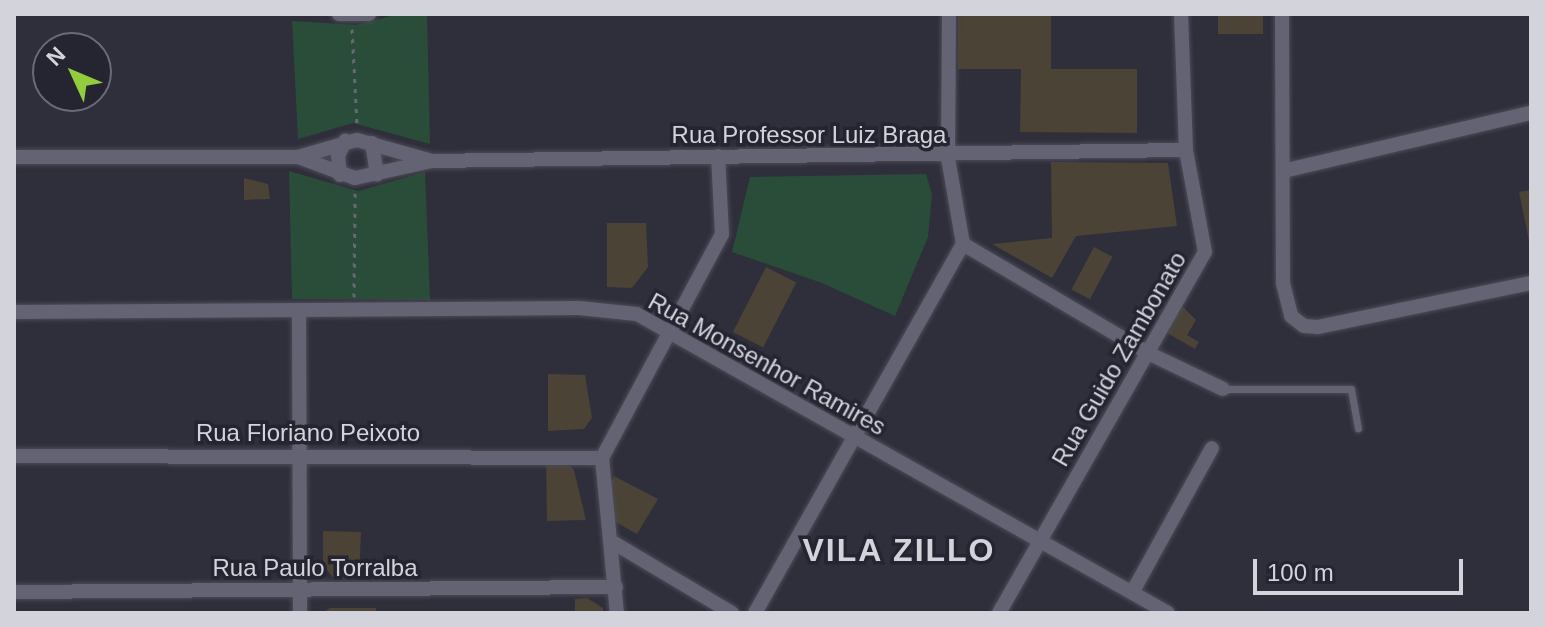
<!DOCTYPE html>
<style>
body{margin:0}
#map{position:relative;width:1545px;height:627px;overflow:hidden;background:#2f2e3b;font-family:Helvetica,sans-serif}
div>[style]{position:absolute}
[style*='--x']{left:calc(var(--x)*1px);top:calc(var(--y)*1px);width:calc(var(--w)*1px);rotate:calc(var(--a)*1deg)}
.green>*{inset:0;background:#2a4d39}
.building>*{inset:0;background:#4b4336;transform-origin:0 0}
.path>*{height:3px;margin-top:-1.5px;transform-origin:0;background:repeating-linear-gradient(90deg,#686773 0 4px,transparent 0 10px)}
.roads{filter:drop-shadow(0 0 2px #4c4b56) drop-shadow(0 0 2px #4c4b56)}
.lane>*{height:7px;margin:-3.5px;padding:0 3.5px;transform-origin:3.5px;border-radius:3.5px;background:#646373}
.street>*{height:14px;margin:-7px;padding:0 7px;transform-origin:7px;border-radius:7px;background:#646373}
span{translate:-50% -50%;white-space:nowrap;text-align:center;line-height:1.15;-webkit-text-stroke:7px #252431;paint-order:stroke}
.street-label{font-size:24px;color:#d3d3dc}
.district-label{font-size:32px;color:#d3d3dc;font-weight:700;letter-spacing:2px}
.frame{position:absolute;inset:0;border:16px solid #d3d3dc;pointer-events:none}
.north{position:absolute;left:32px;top:32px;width:80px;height:80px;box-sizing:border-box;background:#252431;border:2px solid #6b6a75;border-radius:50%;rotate:314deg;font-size:22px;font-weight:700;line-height:32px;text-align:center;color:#d3d3dc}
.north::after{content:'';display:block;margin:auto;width:28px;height:36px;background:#93cc3d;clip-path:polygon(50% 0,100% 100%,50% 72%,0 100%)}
.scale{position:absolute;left:1253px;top:559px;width:210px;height:36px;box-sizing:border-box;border:4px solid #d3d3dc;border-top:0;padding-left:10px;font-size:24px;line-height:28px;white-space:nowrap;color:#d3d3dc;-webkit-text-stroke:6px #252431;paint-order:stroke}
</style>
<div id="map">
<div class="green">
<div style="clip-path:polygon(399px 14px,427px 14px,430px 144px,353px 123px,298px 139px,292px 21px,356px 25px)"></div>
<div style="clip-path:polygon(289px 171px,358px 191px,425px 172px,430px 300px,292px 299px)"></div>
<div style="clip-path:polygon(926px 174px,932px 194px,928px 237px,895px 316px,822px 283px,732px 252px,750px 177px)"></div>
</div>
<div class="building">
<div style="clip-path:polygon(958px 14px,1051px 14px,1051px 69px,1137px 69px,1137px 133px,1020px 132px,1021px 69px,958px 69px)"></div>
<div style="left:1218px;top:14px;width:45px;height:20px"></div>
<div style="clip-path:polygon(1051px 162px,1168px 163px,1177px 226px,1076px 236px,1052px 278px,992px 244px,1052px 238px)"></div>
<div style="clip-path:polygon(244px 178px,268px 184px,270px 199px,244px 200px)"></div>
<div style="clip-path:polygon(1531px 190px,1531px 246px,1530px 246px,1519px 192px)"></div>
<div style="clip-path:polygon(607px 223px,646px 223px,648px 267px,632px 288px,607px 287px)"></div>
<div style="left:1094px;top:247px;width:21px;height:48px;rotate:28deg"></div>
<div style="left:766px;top:267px;width:34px;height:73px;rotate:27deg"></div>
<div style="clip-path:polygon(1178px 302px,1196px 320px,1187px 335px,1199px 342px,1195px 349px,1162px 330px)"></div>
<div style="clip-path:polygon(548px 374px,585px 375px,592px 418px,584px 429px,548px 431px)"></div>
<div style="clip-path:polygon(546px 459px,565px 460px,574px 470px,586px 520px,547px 521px)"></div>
<div style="clip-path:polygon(614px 476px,658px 499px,637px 534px,614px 521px,608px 490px)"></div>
<div style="clip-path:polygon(323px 531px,361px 532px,359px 579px,334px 579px,323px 565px)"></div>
<div style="clip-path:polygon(587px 598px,603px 608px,603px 613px,575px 613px,575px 599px)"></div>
<div style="clip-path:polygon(330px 608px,376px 608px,376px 613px,322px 613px)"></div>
</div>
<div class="path">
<div style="--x:352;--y:29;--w:96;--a:87"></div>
<div style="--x:354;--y:297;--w:104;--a:-89.4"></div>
</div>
<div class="roads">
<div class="lane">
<div style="--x:1223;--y:389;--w:128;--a:0"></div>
<div style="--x:1351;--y:389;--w:40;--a:80"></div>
</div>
<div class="street">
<div style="--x:339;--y:14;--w:30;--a:0"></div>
<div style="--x:1282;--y:14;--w:269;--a:89.8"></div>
<div style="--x:1283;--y:283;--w:34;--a:76"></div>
<div style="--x:1291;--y:316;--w:16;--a:38"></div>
<div style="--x:1304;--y:326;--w:14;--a:4"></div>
<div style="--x:1318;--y:327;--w:217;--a:-11.7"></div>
<div style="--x:372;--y:143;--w:32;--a:81"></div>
<div style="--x:14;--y:157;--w:284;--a:0"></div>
<div style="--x:298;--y:157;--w:61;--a:-16.1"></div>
<div style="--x:357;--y:140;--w:78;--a:15.6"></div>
<div style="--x:298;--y:157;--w:61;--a:20.2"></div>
<div style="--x:355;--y:178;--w:79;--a:-12.4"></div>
<div style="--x:432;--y:161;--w:754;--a:-0.84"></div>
<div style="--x:1283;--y:171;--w:255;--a:-13.2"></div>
<div style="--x:340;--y:175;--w:19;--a:-96"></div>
<div style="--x:338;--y:156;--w:17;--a:-65"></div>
<div style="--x:963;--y:244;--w:215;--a:30.5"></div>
<div style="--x:1148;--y:353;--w:83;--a:25.6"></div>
<div style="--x:14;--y:312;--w:565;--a:-0.41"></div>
<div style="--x:579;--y:308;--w:58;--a:5.9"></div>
<div style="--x:637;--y:314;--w:609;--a:29.38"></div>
<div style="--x:299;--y:313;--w:300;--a:89.8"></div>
<div style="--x:14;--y:456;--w:588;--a:0.19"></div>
<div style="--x:602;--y:458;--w:254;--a:-61.8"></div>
<div style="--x:722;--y:234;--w:78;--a:-92.9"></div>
<div style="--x:602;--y:458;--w:156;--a:84.5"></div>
<div style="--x:614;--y:543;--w:137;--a:30.7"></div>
<div style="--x:1133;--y:591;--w:163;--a:-61.1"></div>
<div style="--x:14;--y:592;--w:602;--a:-0.48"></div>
<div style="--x:755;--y:613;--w:424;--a:-60.6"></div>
<div style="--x:963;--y:244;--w:87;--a:-99.9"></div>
<div style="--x:948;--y:158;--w:144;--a:-89.6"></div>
<div style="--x:999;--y:613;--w:416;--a:-60.3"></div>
<div style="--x:1205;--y:252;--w:104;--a:-100.6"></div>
<div style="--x:1186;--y:150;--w:136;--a:-92.1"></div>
</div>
</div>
<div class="street-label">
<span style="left:809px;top:135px">Rua Professor Luiz Braga</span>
<span style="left:1119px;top:359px;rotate:-60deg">Rua Guido Zambonato</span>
<span style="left:767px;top:364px;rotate:29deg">Rua Monsenhor Ramires</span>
<span style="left:308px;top:433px">Rua Floriano Peixoto</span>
<span style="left:315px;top:568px">Rua Paulo Torralba</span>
</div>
<div class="district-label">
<span style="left:899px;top:550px">VILA ZILLO</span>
</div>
<div class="frame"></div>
<div class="north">N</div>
<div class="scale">100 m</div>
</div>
